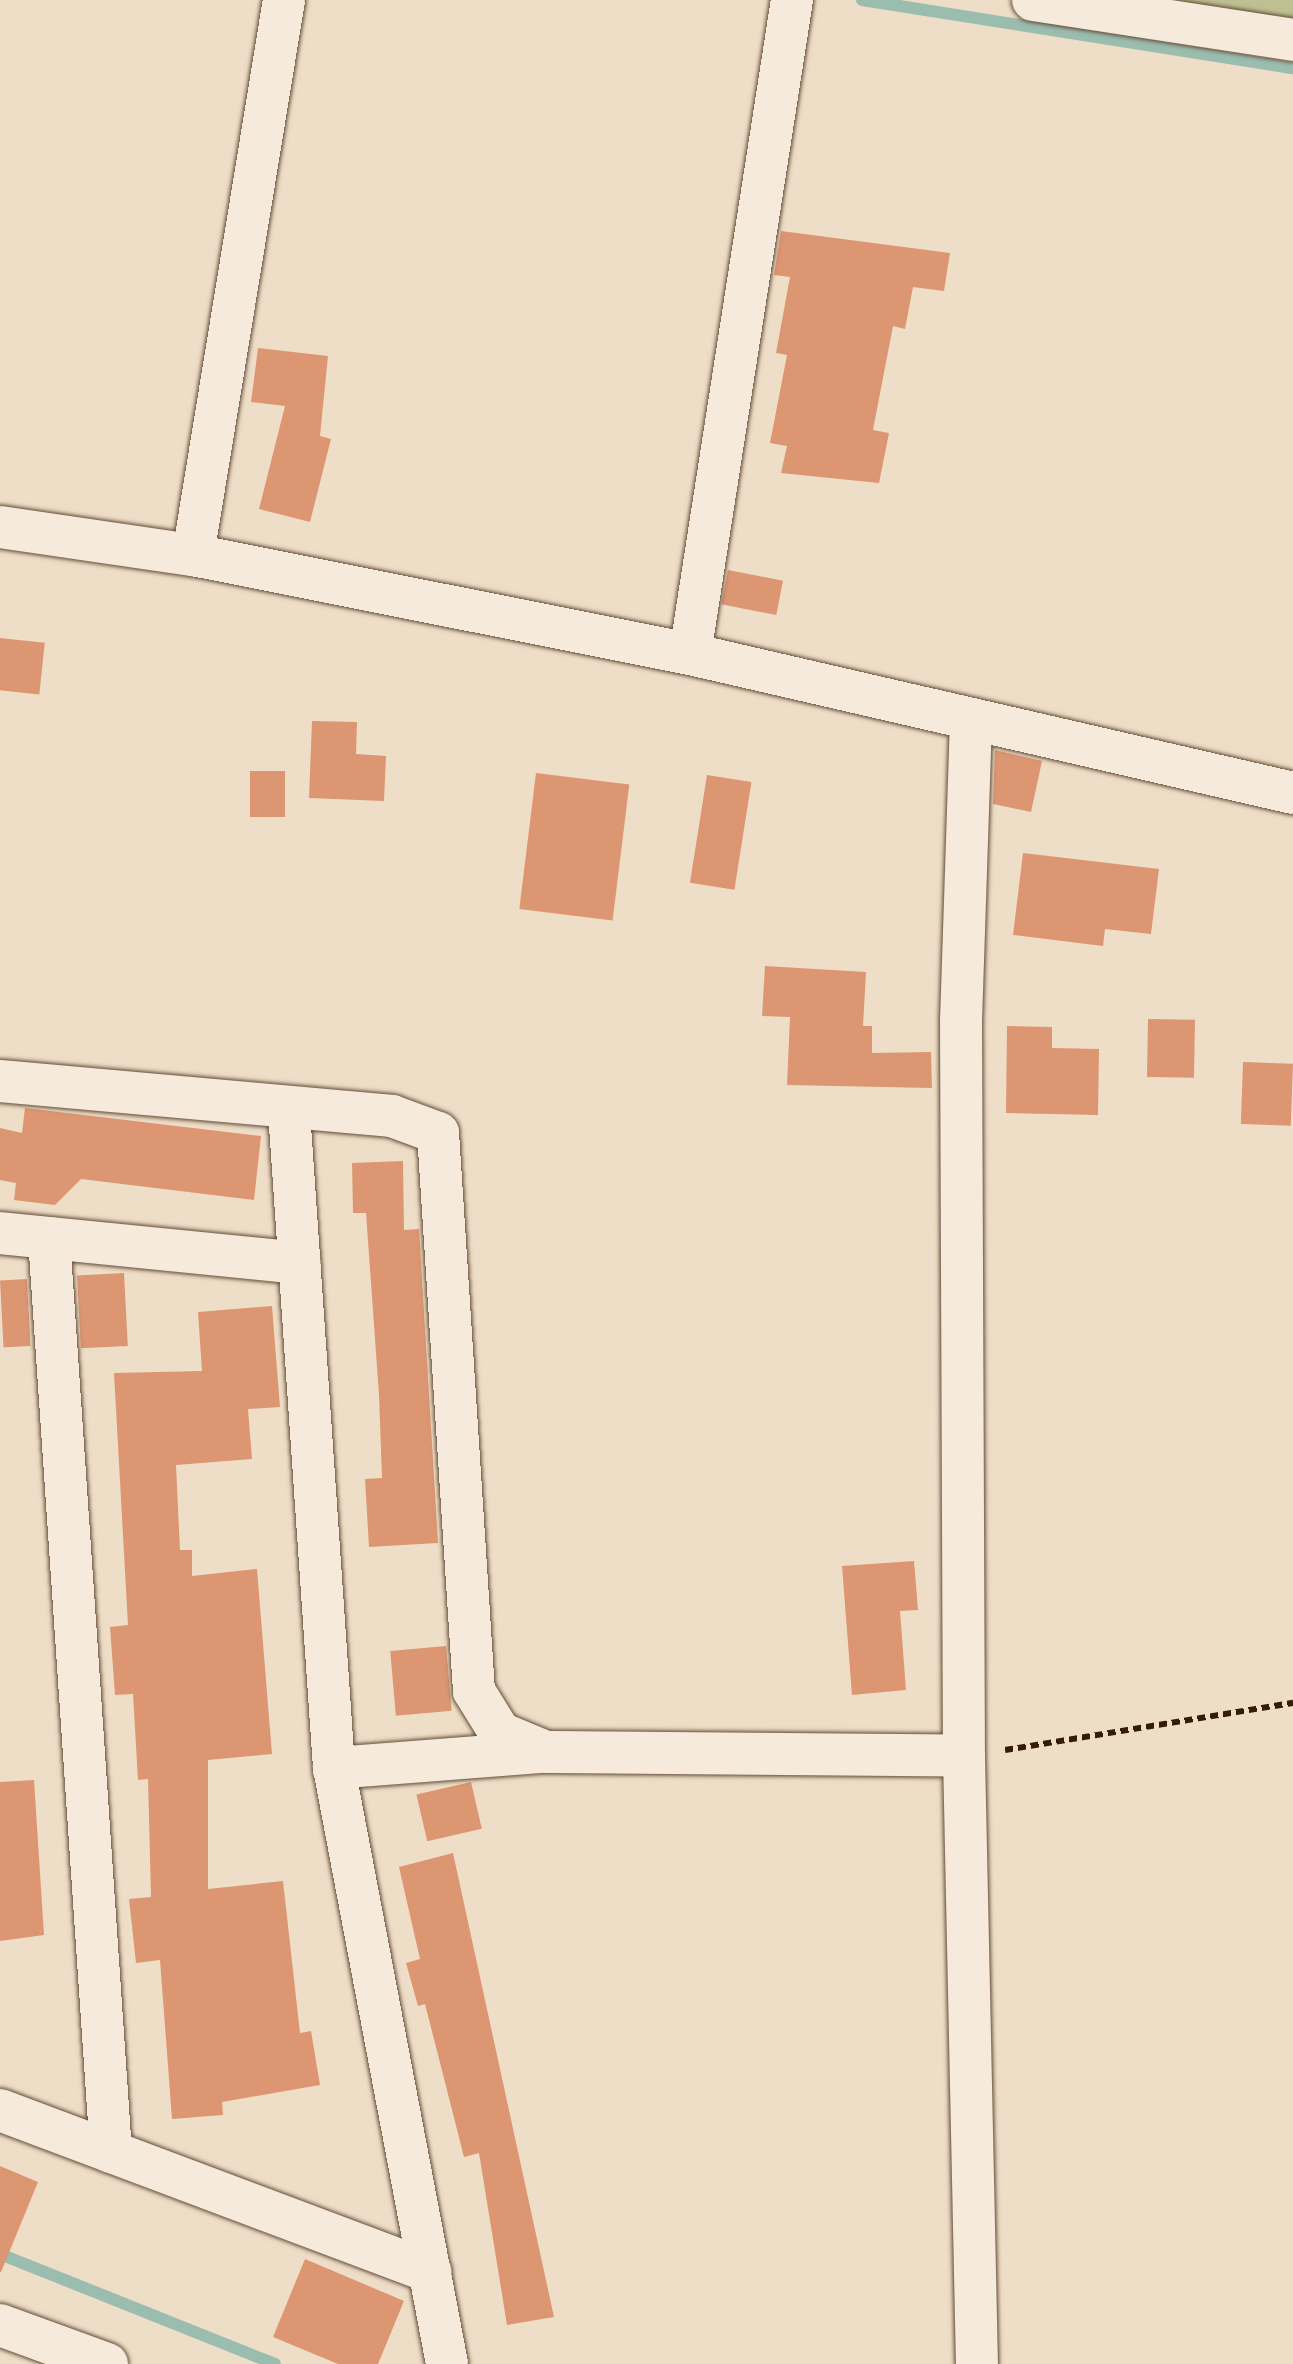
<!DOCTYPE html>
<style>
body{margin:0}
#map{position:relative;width:1293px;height:2364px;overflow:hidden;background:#efdec7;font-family:"IM FELL English",serif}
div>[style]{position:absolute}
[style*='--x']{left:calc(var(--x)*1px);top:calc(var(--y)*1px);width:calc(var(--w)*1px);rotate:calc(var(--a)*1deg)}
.green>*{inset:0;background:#bfc092}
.stream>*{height:12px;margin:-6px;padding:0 6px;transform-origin:6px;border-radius:6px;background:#9bbdb0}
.building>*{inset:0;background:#dc9672;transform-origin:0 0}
.path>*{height:6px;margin-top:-3px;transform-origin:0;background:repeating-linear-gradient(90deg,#341c09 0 8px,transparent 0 13px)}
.roads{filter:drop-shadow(0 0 2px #634c38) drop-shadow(0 0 2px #634c38)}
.minor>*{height:42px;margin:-21px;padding:0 21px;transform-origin:21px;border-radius:21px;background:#f5eadb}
span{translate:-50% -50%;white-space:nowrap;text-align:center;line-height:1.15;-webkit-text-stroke:10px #f5eadb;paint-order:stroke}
</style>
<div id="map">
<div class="green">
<div style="clip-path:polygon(1173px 0,1293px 0,1293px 19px)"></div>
</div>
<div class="stream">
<div style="--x:862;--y:0;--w:436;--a:9"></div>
<div style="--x:0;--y:2254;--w:296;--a:21.8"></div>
</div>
<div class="building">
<div style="clip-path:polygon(781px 231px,950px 253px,944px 291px,913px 287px,905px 329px,893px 326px,873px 430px,889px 433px,879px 483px,781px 473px,787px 446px,770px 443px,787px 355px,776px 353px,790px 277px,774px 275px)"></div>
<div style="clip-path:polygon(258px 348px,328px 356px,320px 436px,331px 439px,310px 522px,259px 509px,285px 406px,251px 402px)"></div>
<div style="left:728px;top:570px;width:56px;height:35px;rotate:11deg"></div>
<div style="left:0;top:638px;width:45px;height:52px;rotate:6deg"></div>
<div style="clip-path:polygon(312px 721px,357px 722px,356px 754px,386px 756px,384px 801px,309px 798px)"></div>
<div style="clip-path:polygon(995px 750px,1042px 761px,1031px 812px,993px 804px)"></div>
<div style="left:250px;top:771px;width:35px;height:46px"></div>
<div style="left:536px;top:773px;width:94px;height:137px;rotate:7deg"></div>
<div style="left:707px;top:775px;width:45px;height:109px;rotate:9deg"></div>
<div style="clip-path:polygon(1023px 853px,1159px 869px,1151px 934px,1105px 929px,1103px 946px,1013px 935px)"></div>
<div style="clip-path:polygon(765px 966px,866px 972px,863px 1026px,872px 1026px,872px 1053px,931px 1052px,932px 1088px,787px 1085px,790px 1017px,762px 1016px)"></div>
<div style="left:1148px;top:1019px;width:47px;height:58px;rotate:1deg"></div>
<div style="clip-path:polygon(1007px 1026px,1052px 1027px,1052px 1048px,1099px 1049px,1098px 1115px,1006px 1113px)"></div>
<div style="left:1243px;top:1062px;width:50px;height:62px;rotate:2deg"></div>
<div style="clip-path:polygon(25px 1108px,261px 1136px,254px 1200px,81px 1179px,55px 1205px,14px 1200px,16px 1183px,0 1180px,0 1128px,22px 1133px)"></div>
<div style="clip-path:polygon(403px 1161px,404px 1230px,419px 1229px,438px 1543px,369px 1547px,365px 1479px,382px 1478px,379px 1395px,366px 1213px,353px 1213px,352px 1163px)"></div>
<div style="left:124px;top:1273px;width:73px;height:47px;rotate:87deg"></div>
<div style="left:27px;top:1279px;width:67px;height:27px;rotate:87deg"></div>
<div style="clip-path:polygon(272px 1306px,280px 1407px,248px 1409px,252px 1459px,176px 1465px,180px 1550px,192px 1550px,192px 1576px,257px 1569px,272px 1754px,208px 1760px,208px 1889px,283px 1881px,300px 2033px,311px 2031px,320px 2085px,222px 2102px,223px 2115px,172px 2119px,160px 1960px,136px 1963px,129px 1899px,151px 1897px,148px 1779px,138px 1780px,133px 1694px,115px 1695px,110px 1627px,128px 1625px,114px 1373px,202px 1371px,198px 1312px)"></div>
<div style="clip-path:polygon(914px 1561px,918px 1610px,900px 1611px,906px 1690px,852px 1695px,842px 1566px)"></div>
<div style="left:446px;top:1646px;width:65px;height:56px;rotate:85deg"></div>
<div style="clip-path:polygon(34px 1780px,44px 1935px,0 1941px,0 1782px)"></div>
<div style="left:471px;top:1782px;width:48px;height:56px;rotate:77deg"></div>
<div style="clip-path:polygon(453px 1853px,554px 2317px,507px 2325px,479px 2153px,464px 2157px,425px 2004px,418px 2006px,406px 1963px,420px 1959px,399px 1867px)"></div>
<div style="clip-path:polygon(0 2166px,38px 2182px,1px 2272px,0 2272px)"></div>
<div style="clip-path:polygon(305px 2259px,404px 2301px,378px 2364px,338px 2364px,273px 2337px)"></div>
</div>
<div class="path">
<div style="--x:1005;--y:1750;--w:292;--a:-9.3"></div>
</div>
<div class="roads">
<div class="minor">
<div style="--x:1033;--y:0;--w:263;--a:8.7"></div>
<div style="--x:0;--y:527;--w:195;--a:8.3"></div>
<div style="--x:193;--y:555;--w:507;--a:11.27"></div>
<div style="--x:690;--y:654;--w:619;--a:12.98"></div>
<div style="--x:193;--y:555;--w:562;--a:-80.69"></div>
<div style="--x:690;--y:654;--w:662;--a:-81.14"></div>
<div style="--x:971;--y:720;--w:300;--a:91.9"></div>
<div style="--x:961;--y:1020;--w:736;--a:89.77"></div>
<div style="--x:964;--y:1756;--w:608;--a:88.78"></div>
<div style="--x:0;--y:1081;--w:394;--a:5.1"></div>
<div style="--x:392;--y:1116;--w:49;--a:20.3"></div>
<div style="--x:438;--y:1133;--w:559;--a:86.31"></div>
<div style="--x:474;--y:1691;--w:49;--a:58.2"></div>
<div style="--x:500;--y:1733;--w:50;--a:22.4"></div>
<div style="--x:546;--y:1752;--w:418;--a:0.5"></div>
<div style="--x:289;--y:1111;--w:659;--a:86.08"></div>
<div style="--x:334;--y:1768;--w:607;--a:79.26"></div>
<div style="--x:0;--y:1233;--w:301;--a:5.7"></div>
<div style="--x:49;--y:1238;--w:916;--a:86.12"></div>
<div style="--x:334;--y:1768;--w:208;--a:-4.4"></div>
<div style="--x:0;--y:2110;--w:460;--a:20.6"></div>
<div style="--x:0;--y:2325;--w:114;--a:20"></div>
</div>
</div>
</div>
